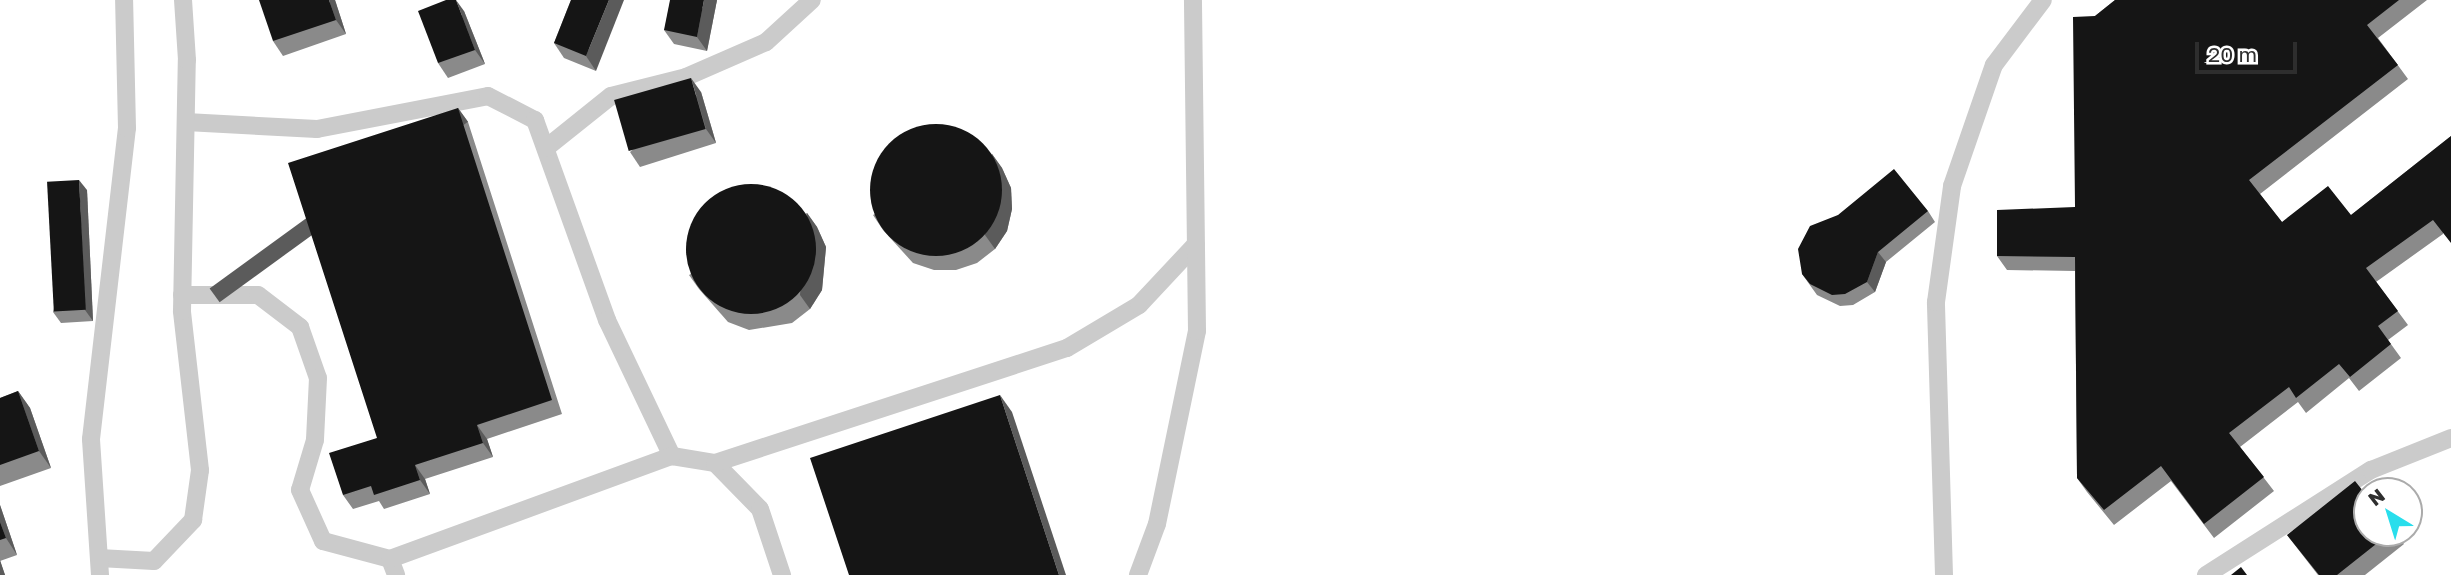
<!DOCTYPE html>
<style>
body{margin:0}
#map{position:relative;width:2451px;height:575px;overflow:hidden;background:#fff;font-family:"Golos Text",sans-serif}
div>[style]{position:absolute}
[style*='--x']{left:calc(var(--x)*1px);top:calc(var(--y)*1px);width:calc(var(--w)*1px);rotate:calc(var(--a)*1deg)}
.service>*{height:18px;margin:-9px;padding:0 9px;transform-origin:9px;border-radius:9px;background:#cbcbcb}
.wall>*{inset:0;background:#8a8a8a}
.shaded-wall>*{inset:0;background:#5b5b5b;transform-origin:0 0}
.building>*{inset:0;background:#151515;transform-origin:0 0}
.round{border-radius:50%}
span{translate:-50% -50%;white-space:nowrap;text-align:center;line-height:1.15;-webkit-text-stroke:7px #fff;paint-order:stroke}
.north{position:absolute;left:2353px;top:477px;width:70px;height:70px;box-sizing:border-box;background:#fff;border:2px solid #ababab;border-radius:50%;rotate:322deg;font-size:19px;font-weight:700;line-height:28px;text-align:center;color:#2e2e2e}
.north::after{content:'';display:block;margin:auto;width:24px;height:32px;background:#29deec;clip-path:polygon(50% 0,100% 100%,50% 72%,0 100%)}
.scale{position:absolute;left:2195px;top:42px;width:102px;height:32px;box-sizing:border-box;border:4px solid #2e2e2e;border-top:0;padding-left:9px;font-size:21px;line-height:24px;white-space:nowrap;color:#2e2e2e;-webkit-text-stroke:5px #fff;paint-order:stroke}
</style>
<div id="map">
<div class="service">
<div style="--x:186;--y:122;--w:131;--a:3.1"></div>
<div style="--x:317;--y:129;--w:174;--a:-10.9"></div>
<div style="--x:488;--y:96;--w:53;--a:27.1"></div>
<div style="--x:535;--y:120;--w:213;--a:70.2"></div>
<div style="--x:607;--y:320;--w:151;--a:64.5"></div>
<div style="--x:672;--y:456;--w:44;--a:9.2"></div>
<div style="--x:715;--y:463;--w:64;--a:45.6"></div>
<div style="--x:760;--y:509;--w:70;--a:71.6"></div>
<div style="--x:546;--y:148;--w:83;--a:-38.7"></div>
<div style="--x:611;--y:96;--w:77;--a:-14.2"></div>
<div style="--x:686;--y:77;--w:87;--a:-23.6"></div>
<div style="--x:766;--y:42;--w:62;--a:-42.4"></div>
<div style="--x:182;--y:295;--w:76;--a:0"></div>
<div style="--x:258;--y:295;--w:53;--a:37.3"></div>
<div style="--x:300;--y:327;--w:54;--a:70.6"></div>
<div style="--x:318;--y:378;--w:62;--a:92.8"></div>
<div style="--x:315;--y:440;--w:52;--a:106.7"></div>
<div style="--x:300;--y:490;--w:56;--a:65.7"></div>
<div style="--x:323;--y:541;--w:69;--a:15"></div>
<div style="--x:390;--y:559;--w:17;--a:69"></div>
<div style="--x:715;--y:463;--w:370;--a:-18.1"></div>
<div style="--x:1067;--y:348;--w:84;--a:-30.8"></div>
<div style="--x:1139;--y:305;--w:83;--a:-46.9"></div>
<div style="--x:99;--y:558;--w:55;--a:3.1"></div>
<div style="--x:154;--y:561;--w:57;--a:-46.4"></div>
<div style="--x:193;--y:520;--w:50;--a:-82"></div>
<div style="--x:200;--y:470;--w:160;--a:-96.5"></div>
<div style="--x:182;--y:311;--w:251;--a:-88.9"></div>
<div style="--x:187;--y:60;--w:60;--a:-93.8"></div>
<div style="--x:390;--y:559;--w:300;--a:-20.1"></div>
<div style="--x:100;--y:575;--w:136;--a:-93.8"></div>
<div style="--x:91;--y:439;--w:313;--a:-83.4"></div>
<div style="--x:127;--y:128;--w:128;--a:-91.3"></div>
<div style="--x:1138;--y:575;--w:54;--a:-69.6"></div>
<div style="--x:1157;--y:524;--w:197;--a:-78.3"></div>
<div style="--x:1197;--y:331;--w:331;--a:-90.7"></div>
<div style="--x:1944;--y:575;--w:273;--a:-91.7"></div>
<div style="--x:1936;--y:302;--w:117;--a:-82.1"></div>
<div style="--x:1952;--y:186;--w:128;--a:-70.9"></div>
<div style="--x:1994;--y:65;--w:81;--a:-53"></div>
<div style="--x:2206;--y:575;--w:196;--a:-32.5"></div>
<div style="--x:2371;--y:470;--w:86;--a:-21.8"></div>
</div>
<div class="wall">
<div style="clip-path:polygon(335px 0,346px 34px,283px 56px,273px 41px)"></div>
<div style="clip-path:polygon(571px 0,596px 71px,564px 58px,554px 43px)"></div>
<div style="clip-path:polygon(717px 0,707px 51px,674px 44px,664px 30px)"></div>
<div style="clip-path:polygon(2115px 0,2427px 0,2378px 38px,2408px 79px,2260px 194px,2282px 222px,2351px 215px,2451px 136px,2443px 234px,2376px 282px,2408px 325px,2388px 340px,2401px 358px,2359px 391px,2349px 378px,2306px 413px,2298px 402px,2240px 447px,2274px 491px,2214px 538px,2171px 481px,2114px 525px,2087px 492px,2077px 478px,2075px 271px,2007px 270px,1997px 256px,2075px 207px,2095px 16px)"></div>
<div style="clip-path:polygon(464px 11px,485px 64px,448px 78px,438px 63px)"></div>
<div style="clip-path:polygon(701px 92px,716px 143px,640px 167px,630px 152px)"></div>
<div style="clip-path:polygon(458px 108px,468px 122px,562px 414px,487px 439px,493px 457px,425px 479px,430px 494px,384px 509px,379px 501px,353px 509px,343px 495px,377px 438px)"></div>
<div style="clip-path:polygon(992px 154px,1002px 168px,1011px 188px,1012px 209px,1007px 231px,995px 249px,977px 263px,956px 270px,934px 270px,913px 263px,883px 230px,873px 215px)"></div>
<div style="clip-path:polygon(87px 190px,93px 321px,61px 323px,53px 312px)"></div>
<div style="clip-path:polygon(1928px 211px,1935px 222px,1886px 262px,1875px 292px,1853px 305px,1840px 306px,1817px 295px,1802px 274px,1838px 215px)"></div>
<div style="clip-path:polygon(807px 213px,817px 227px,826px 247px,822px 290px,810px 309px,792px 323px,749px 330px,728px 322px,699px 289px,689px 275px)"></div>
<div style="clip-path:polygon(18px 391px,30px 408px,51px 468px,0 486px,0 398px)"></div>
<div style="clip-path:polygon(0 505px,17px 555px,0 561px,5px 575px,0 575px)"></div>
<div style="clip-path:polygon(2367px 533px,2396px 533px,2404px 544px,2365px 575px,2318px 575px,2287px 535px)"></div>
</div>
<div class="shaded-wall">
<div style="clip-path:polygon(329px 0,335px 0,346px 34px,336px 20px)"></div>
<div style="clip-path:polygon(456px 0,464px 11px,485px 64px,475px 50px)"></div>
<div style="clip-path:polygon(609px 0,624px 0,596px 71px,586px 56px)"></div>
<div style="clip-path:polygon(704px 0,717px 0,707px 51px,697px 37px)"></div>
<div style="clip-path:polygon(691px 78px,701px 92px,716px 143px,706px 129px)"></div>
<div style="left:458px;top:108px;width:17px;height:307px;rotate:54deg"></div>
<div style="clip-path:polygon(992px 154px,1002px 168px,1011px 188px,1012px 209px,1007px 231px,995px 249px,985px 235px)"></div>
<div style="clip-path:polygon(79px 180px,87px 190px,93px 321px,85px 310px)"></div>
<div style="clip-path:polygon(807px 213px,817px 227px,826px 247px,822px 290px,810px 309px,800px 295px)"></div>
<div style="clip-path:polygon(1878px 252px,1886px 262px,1875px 292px,1867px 282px)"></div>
<div style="clip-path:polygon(18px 391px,30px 408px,51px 468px,39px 451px)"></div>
<div style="clip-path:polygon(1000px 395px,1012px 412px,1066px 575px,1059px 575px)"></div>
<div style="clip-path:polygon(477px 425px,487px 439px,493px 457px,483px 443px)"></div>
<div style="clip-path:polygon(415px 465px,425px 479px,430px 494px,420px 480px)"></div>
<div style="clip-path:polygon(0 505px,17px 555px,6px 538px,0 522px)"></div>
<div style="clip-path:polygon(0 560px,5px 575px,0 575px)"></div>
</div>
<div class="building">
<div style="clip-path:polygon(259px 0,329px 0,336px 20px,273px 41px)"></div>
<div style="clip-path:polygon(446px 0,456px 0,475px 50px,438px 63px,418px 11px)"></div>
<div style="clip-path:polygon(571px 0,609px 0,586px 56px,554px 43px)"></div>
<div style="clip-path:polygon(670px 0,704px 0,697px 37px,664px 30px)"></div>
<div style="clip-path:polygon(2115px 0,2399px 0,2367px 25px,2398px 65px,2249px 180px,2282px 222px,2328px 186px,2351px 215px,2451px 136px,2451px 243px,2433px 220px,2366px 268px,2398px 311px,2378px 326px,2391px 344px,2350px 377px,2339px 364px,2296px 398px,2289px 387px,2229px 433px,2264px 477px,2204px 524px,2161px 466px,2104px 510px,2077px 478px,2075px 257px,1997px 256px,1997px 210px,2075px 207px,2073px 17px,2095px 16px)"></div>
<div style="left:691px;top:78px;width:53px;height:80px;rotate:74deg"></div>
<div style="clip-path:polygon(458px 108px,552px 400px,477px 425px,483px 443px,415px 465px,420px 480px,374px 495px,371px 486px,343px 495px,329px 453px,377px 438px,288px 163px)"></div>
<div class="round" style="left:870px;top:124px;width:132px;height:132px"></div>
<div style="clip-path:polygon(1894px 169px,1928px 211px,1878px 252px,1867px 282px,1845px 294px,1832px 295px,1810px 284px,1802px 274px,1798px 249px,1810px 226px,1838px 215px)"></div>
<div style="left:79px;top:180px;width:130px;height:32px;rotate:87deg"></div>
<div class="round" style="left:686px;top:184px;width:130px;height:130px"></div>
<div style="clip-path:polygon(18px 391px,39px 451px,0 465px,0 398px)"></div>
<div style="clip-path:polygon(1000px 395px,1059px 575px,849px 575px,810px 458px)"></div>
<div style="clip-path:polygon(2355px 481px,2367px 496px,2367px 533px,2390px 533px,2337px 575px,2319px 575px,2287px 535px)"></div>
<div style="clip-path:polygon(0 522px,6px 538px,0 540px)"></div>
<div style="clip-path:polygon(2241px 567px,2247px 575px,2231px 575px)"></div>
</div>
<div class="north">N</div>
<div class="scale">20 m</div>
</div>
